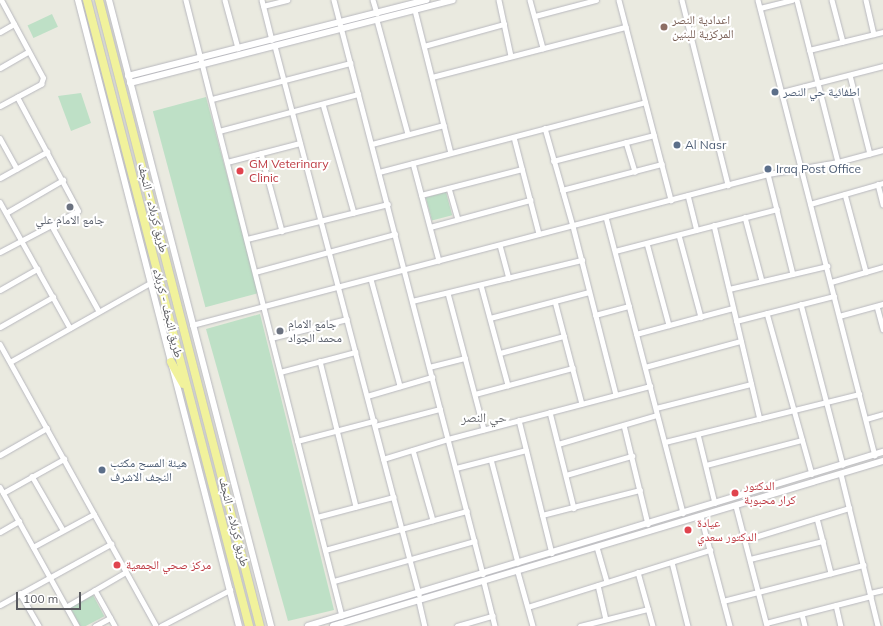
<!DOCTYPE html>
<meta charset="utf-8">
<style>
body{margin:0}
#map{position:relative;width:883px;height:626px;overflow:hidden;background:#eaeae0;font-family:Mulish,"Noto Naskh Arabic",sans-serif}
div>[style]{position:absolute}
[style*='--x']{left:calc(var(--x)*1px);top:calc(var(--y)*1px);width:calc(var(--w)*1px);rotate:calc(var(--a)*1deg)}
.green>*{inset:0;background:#bee0c6;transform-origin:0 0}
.roads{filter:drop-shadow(0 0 1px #b8b8be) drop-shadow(0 0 1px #b8b8be)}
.minor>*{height:4.5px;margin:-2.25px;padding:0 2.25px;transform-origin:2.25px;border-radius:2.25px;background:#fff}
.tertiary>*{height:5.5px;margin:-2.75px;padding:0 2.75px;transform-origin:2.75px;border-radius:2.75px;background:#fff}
.secondary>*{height:6px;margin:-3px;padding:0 3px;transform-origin:3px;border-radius:3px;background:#fff}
.trunk>*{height:8px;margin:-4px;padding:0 4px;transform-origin:4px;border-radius:4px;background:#f1f29c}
.dots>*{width:11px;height:11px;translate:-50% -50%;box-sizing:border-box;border:2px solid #fff;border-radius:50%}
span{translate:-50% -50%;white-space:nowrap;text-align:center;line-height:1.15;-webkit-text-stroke:4px #fff;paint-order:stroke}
.education-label{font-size:12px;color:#785e54}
.left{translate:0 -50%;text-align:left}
.service-label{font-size:12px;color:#4e5e75}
.health-label{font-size:12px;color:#be3a42}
.street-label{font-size:12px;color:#595a5f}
.worship-label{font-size:12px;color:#5b616d}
.neighbourhood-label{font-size:13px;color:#6a6c71}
.scale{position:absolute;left:16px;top:592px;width:65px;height:18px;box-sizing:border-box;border:2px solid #595a5f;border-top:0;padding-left:5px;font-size:12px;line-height:14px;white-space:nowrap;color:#595a5f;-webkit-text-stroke:3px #fff;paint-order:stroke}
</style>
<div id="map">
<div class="green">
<div style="left:52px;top:14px;width:14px;height:27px;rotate:65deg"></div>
<div style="clip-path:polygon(81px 93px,91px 123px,71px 131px,58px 96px)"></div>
<div style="left:206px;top:97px;width:203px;height:55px;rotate:75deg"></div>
<div style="left:446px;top:192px;width:24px;height:21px;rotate:75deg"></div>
<div style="clip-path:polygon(260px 314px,334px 610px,288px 621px,206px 329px)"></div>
<div style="left:93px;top:595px;width:24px;height:26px;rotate:62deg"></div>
</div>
<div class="roads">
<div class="minor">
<div style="--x:186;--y:0;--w:635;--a:75.79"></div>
<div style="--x:225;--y:0;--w:50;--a:74.8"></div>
<div style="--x:262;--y:0;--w:41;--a:76"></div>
<div style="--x:334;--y:0;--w:593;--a:75.45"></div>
<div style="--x:373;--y:0;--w:14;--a:73"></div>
<div style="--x:499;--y:0;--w:57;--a:77.9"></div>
<div style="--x:530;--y:0;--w:50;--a:74.8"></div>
<div style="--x:619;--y:0;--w:207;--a:75.4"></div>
<div style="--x:682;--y:0;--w:191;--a:76"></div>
<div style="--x:758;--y:0;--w:470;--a:75.6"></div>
<div style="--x:797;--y:0;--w:167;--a:75.8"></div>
<div style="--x:832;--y:0;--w:43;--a:75.3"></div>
<div style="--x:866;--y:0;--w:35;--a:77"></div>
<div style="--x:263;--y:6;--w:25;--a:-14"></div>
<div style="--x:760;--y:8;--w:33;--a:-14"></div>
<div style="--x:415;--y:10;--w:147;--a:75.9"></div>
<div style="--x:535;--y:16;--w:63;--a:-14.7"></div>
<div style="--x:377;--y:20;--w:118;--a:74.8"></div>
<div style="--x:0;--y:32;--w:16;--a:-30"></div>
<div style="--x:275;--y:46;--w:567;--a:75.28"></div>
<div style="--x:424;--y:46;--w:83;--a:-15.4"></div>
<div style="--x:809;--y:50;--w:76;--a:-13.7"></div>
<div style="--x:0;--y:68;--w:32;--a:-30"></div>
<div style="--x:850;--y:75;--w:81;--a:75.8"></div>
<div style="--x:432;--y:77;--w:200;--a:-14.5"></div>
<div style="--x:782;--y:92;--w:104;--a:-14.4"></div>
<div style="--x:212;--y:99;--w:143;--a:-14.6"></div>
<div style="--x:323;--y:104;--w:113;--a:74.1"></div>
<div style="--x:0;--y:106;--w:47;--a:-28.2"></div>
<div style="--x:41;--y:84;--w:6;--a:-72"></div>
<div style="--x:43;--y:78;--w:89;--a:-118.3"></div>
<div style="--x:545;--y:128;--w:102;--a:74.1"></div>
<div style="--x:573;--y:226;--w:174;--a:75.7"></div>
<div style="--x:219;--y:131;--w:144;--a:-14.9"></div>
<div style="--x:514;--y:137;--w:100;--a:75.5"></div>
<div style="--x:0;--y:138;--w:35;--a:61"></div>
<div style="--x:626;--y:142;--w:31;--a:73"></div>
<div style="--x:372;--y:144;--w:74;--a:-14.8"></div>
<div style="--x:261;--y:153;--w:81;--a:74.9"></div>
<div style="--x:553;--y:161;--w:104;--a:-14.4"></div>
<div style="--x:227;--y:162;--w:75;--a:-14.6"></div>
<div style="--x:413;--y:163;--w:101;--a:75.1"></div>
<div style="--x:379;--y:172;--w:275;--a:-14.7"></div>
<div style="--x:768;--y:174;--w:103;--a:76"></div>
<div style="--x:0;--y:178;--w:54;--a:-29"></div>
<div style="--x:878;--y:184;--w:21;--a:76"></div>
<div style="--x:449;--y:188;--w:32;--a:74"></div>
<div style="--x:562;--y:190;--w:103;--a:-14.6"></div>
<div style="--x:845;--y:194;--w:81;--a:74.9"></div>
<div style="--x:421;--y:195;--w:104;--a:-14.4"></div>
<div style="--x:688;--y:195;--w:36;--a:76"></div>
<div style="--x:0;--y:202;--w:144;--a:60.9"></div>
<div style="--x:810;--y:204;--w:76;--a:-16"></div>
<div style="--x:6;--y:213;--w:66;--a:-30.1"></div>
<div style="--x:606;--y:217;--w:306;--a:75.4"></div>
<div style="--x:745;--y:217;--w:66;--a:75.1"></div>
<div style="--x:714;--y:225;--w:199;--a:76.7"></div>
<div style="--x:52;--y:226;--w:97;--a:61.1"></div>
<div style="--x:430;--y:227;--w:104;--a:-15.1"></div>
<div style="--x:679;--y:235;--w:85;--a:75"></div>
<div style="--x:247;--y:239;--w:145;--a:-13.9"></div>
<div style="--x:647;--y:243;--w:85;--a:75"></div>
<div style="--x:500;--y:245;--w:34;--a:75"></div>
<div style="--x:615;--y:251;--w:167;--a:-14.5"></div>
<div style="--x:0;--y:252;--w:88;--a:-27.7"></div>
<div style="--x:78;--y:211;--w:129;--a:-118.2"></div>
<div style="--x:255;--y:272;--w:145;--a:-15.2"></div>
<div style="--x:371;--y:279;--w:111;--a:74.8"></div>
<div style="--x:831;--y:282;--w:54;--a:-16.1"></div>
<div style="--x:481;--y:285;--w:104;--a:74.9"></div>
<div style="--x:729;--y:289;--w:101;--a:-13.2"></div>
<div style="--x:0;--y:290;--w:43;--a:-29.6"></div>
<div style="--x:448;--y:293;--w:141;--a:75.2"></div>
<div style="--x:412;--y:301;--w:175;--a:-13.6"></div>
<div style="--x:555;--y:301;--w:106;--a:75.3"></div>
<div style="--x:801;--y:304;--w:166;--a:75.4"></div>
<div style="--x:877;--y:306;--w:24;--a:75"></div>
<div style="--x:767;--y:313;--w:167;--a:74.4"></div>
<div style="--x:595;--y:315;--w:35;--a:-15"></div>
<div style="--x:839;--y:316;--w:46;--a:-15.3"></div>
<div style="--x:490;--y:318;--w:102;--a:-14.7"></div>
<div style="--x:736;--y:321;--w:101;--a:-14.3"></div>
<div style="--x:192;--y:325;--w:595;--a:-14.69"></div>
<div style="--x:768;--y:174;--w:71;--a:-9.7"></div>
<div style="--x:838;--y:162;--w:47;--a:-14.9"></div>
<div style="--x:0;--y:327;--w:61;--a:-29.5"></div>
<div style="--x:636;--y:334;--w:100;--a:-15"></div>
<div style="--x:271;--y:338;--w:78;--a:-14"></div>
<div style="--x:0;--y:344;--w:322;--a:61"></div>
<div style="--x:500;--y:353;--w:66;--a:-14.9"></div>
<div style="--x:320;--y:361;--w:150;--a:76.1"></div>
<div style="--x:10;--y:362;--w:161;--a:-29.4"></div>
<div style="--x:429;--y:367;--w:37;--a:-14"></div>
<div style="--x:645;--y:367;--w:99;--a:-15.2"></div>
<div style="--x:280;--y:372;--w:78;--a:-14.9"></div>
<div style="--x:475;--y:394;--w:101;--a:-14.9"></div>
<div style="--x:367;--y:396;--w:68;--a:-16.3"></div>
<div style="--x:656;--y:408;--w:98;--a:-14.2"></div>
<div style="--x:550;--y:412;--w:99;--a:76"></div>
<div style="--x:866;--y:419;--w:18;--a:-16"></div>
<div style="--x:519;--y:420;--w:137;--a:76.1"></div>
<div style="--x:624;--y:425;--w:102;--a:76.4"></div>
<div style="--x:375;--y:426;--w:67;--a:-14.7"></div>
<div style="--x:698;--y:434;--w:71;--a:76.2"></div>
<div style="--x:297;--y:441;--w:80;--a:-14.6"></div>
<div style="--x:665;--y:442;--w:200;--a:-13.9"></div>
<div style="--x:558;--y:444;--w:103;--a:-16.3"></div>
<div style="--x:413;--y:450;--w:73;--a:74.1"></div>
<div style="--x:0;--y:455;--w:54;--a:-29.9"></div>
<div style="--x:383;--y:459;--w:68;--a:-17.1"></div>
<div style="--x:448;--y:439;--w:209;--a:-14.7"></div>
<div style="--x:491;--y:459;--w:107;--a:75.4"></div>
<div style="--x:706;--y:465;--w:99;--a:-14.6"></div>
<div style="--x:456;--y:468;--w:72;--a:-14.4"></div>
<div style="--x:841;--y:474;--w:156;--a:76.3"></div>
<div style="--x:566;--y:475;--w:69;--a:-16.1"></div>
<div style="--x:32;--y:476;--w:62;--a:60.1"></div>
<div style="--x:0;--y:487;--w:159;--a:61"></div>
<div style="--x:3;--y:493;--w:70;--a:-29.1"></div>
<div style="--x:736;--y:506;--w:124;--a:75.5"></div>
<div style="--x:542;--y:515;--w:101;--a:-14.3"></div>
<div style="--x:701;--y:516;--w:114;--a:75.2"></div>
<div style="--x:317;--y:517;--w:79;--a:-14.7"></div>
<div style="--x:817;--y:518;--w:57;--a:75.7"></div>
<div style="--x:0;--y:532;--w:22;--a:-30"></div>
<div style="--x:745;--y:540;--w:109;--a:-17.1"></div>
<div style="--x:33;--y:547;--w:69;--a:-28.4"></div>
<div style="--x:597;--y:547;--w:36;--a:74"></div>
<div style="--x:325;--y:550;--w:147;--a:-15.4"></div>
<div style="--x:750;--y:559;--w:75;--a:-13.9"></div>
<div style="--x:672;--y:562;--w:66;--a:76"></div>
<div style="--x:518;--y:572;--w:56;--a:74.5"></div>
<div style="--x:638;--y:572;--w:56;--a:74.5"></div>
<div style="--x:334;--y:581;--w:146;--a:-15.9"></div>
<div style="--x:484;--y:582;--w:45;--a:76"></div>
<div style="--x:598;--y:585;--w:35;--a:77"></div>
<div style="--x:95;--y:590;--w:41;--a:60.9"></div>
<div style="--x:20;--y:593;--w:38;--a:60"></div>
<div style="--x:870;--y:593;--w:13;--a:-13"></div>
<div style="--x:419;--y:601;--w:26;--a:77"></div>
<div style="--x:723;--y:601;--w:145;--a:-14.4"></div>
<div style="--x:0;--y:605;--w:127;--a:-28.8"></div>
<div style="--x:836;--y:605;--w:22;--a:77"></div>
<div style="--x:66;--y:607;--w:69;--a:-30.3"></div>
<div style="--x:528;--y:607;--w:191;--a:-17.4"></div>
<div style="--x:802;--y:614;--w:12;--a:76"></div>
<div style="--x:766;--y:623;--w:108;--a:-14.4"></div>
<div style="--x:95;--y:626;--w:17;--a:-28"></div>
<div style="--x:161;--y:626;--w:78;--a:-27.6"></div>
<div style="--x:457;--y:626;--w:37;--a:-16"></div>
<div style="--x:580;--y:626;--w:70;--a:-14"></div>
</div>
<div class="tertiary">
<div style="--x:128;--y:76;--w:308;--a:-14.3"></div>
<div style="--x:130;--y:83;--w:333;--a:-14.4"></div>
<div style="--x:308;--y:626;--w:601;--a:-16.84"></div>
<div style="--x:333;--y:626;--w:574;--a:-16.7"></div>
</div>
<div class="secondary">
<div style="--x:78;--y:0;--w:646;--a:75.58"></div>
<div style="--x:109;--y:0;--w:647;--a:75.49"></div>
</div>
<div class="trunk">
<div style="--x:87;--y:0;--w:647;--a:75.49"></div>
<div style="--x:99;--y:0;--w:646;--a:75.58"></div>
<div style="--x:171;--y:362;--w:25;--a:61"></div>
</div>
</div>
<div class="dots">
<div style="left:664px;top:27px;background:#8d6e63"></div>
<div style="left:775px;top:92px;background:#5c6f8a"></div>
<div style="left:677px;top:145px;background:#5c6f8a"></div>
<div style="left:768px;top:169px;background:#5c6f8a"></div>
<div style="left:240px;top:171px;background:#e0444e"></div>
<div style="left:70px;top:207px;background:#6b7280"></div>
<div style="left:280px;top:331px;background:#6b7280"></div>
<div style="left:102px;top:470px;background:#5c6f8a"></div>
<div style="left:735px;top:493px;background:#e0444e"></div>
<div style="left:688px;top:530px;background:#e0444e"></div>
<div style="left:117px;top:565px;background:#e0444e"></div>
</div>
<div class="education-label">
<span class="left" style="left:672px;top:27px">اعدادية النصر<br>المركزية للبنين</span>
</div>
<div class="service-label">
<span class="left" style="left:783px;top:92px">اطفائية حي النصر</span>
<span class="left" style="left:685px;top:145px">Al Nasr</span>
<span class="left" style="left:776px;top:169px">Iraq Post Office</span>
<span class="left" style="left:110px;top:470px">هيئة المسح مكتب<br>النجف الاشرف</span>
</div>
<div class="health-label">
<span class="left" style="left:249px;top:171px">GM Veterinary<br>Clinic</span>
<span class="left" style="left:744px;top:493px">الدكتور<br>كرار محبوبة</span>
<span class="left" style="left:697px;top:530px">عيادة<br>الدكتور سعدي</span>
<span class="left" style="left:126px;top:565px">مركز صحي الجمعية</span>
</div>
<div class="street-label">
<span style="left:153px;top:208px;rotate:76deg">طريق کربلاء - النجف</span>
<span style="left:168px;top:313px;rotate:76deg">طريق النجف - کربلاء</span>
<span style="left:234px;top:522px;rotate:76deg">طريق کربلاء - النجف</span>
</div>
<div class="worship-label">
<span style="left:70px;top:220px">جامع الامام علي</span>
<span class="left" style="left:288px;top:331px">جامع الامام<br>محمد الجواد</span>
</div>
<div class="neighbourhood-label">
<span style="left:484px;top:417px">حي النصر</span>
</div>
<div class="scale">100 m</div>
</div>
